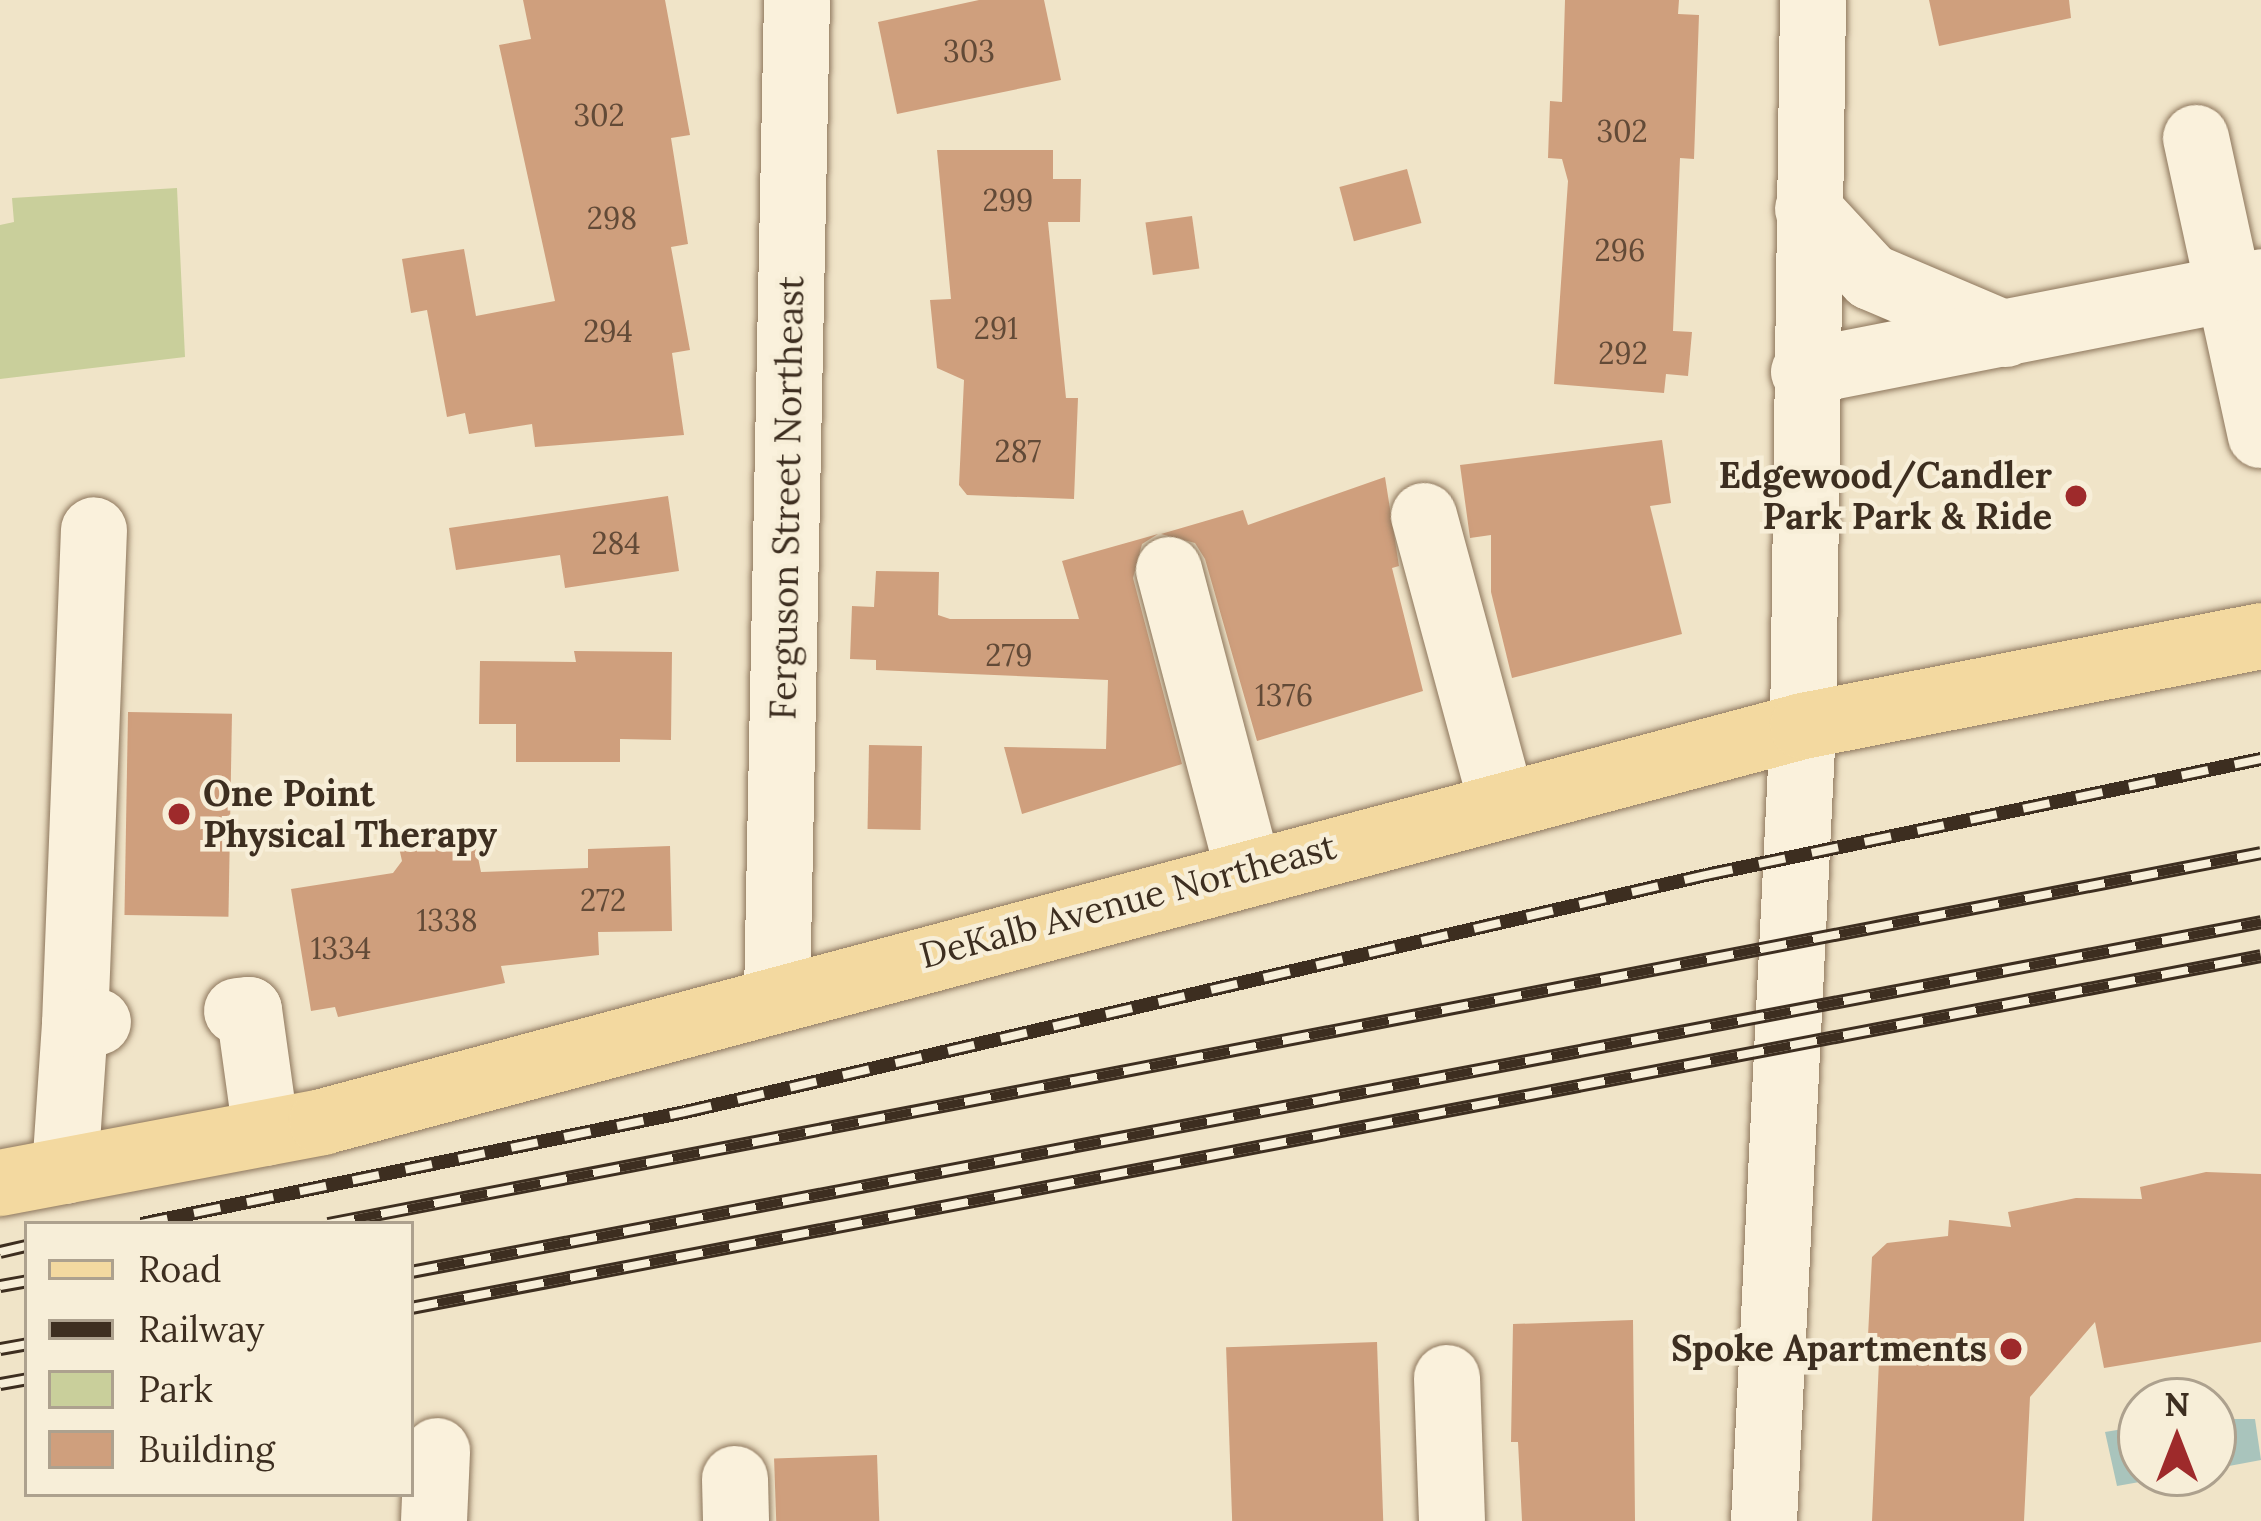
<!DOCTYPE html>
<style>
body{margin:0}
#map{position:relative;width:2261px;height:1521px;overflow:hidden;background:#f0e4c8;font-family:Lora,serif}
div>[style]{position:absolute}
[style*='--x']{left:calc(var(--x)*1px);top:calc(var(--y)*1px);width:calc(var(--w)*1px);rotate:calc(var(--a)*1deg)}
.green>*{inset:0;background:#c9cf9b}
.water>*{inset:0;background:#a9c4bc}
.building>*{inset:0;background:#cf9f7d;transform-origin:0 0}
.roads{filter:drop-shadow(0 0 3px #8d765c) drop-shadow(0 0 3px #8d765c)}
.minor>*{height:66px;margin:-33px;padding:0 33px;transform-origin:33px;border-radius:33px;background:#faf1dc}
.major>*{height:66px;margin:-33px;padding:0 33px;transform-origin:33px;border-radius:33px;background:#f3d9a0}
.rail>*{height:14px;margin-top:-7px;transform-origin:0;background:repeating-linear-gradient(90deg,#f7eed8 0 27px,#3d2e20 0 54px);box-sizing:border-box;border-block:3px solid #3d2e20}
.dots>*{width:33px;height:33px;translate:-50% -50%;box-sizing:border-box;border:6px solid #f7eed8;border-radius:50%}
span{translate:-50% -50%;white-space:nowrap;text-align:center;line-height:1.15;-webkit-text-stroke:9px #f7eed8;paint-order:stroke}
.number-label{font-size:30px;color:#624a37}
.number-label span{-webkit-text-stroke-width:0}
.poi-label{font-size:36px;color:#3d2e20;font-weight:700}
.right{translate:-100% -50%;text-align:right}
.left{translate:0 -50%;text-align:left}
.street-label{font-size:36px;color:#3d2e20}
.legend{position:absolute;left:24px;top:1221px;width:390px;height:276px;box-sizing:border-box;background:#f7eed8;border:3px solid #ada18e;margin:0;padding:15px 21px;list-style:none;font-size:36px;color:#3d2e20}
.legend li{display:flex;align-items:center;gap:24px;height:60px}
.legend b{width:60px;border:3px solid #ada18e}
.north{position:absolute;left:2117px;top:1377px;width:120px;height:120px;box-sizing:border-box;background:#f7eed8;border:3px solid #ada18e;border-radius:50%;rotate:0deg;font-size:33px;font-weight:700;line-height:48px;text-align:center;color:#3d2e20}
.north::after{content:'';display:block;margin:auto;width:42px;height:54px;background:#9e2a2b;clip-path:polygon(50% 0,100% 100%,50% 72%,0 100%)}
</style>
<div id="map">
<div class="green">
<div style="clip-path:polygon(177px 188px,185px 357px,0 379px,0 225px,14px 222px,12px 198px)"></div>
</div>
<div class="water">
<div style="clip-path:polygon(2213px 1419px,2255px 1419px,2261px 1460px,2213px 1469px)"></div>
<div style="clip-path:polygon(2141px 1426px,2141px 1473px,2190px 1473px,2117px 1486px,2105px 1432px)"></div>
</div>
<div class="building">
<div style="clip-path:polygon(523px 0,665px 0,690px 135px,671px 138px,688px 244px,671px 247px,690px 350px,672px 353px,684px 435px,535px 447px,532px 424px,469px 434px,465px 413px,447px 417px,427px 310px,411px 313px,402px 259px,464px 249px,476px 316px,555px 301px,499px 45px,531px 39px)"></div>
<div style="clip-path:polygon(979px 0,1044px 0,1061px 80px,897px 114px,878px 22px)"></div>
<div style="clip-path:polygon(1565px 0,1679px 0,1678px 14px,1699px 15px,1694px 159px,1680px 158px,1673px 331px,1692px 332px,1688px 376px,1666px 374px,1664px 393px,1554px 384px,1568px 181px,1562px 159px,1548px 158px,1550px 101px,1562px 102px)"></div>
<div style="clip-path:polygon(1929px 0,2069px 0,2071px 18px,1939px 46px)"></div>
<div style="clip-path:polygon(937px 150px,1053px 150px,1053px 179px,1081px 179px,1080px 222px,1048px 222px,1066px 398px,1078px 398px,1074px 499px,967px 495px,959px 485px,964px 380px,937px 368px,930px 300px,951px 299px)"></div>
<div style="left:1407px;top:169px;width:56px;height:70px;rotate:75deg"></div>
<div style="left:1192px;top:216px;width:53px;height:47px;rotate:82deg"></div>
<div style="clip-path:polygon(1662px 440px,1671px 503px,1650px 506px,1682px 634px,1512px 678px,1491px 592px,1491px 535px,1470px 538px,1460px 465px)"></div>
<div style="clip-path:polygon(1385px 477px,1399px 566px,1392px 568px,1423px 691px,1257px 741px,1205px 559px,1195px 543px,1161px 534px,1243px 510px,1248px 525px)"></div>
<div style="clip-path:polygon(668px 496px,679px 571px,565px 588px,560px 555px,456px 570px,449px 528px)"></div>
<div style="clip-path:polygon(1158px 534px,1142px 544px,1133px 578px,1182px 764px,1022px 814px,1004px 747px,1106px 749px,1108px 680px,876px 670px,876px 660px,850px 659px,852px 606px,874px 607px,876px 571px,939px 572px,938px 615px,950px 619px,1079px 619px,1062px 561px)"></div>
<div style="clip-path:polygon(574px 651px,672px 652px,671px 740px,620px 739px,620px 762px,516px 762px,516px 724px,479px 724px,480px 661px,576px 662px)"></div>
<div style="left:128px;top:712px;width:104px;height:203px;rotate:1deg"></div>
<div style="left:869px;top:745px;width:53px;height:84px;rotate:1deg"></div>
<div style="clip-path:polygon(449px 832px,453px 853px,476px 848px,481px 872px,588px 868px,588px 849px,670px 846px,672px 931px,598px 932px,599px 955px,501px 966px,505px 983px,338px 1017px,335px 1007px,311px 1011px,291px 889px,393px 873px,402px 861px,398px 843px)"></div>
<div style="clip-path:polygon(2206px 1172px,2261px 1174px,2261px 1342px,2104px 1368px,2095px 1322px,2030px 1397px,2024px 1521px,1872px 1521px,1880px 1337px,1868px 1336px,1872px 1257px,1887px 1243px,1948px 1236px,1949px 1220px,2011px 1227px,2008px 1212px,2076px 1198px,2142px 1199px,2140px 1187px)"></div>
<div style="clip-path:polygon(1633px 1320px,1635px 1521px,1522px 1521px,1518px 1442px,1511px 1442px,1513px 1324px)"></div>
<div style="left:1377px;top:1342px;width:179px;height:151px;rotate:88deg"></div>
<div style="left:877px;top:1455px;width:66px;height:103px;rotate:88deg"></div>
</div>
<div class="roads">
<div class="minor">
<div style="--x:2196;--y:138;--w:304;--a:77.7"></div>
<div style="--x:1808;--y:209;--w:93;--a:47.2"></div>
<div style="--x:1871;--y:277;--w:146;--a:23"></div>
<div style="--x:1804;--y:372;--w:466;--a:-11.1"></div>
<div style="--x:1424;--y:516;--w:294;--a:74.8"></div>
<div style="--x:1169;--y:570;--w:309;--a:75.2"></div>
<div style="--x:777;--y:996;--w:996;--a:-88.85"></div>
<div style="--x:237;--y:1011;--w:12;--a:-5"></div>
<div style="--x:249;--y:1010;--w:124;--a:82.1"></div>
<div style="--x:75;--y:1024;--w:494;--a:-87.8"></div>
<div style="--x:65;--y:1171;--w:147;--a:-86.1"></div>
<div style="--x:75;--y:1024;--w:23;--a:-5"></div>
<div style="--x:1447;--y:1378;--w:143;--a:88"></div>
<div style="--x:735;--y:1479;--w:42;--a:88.6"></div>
<div style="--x:434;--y:1521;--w:70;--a:-87.5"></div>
<div style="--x:1764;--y:1521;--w:796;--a:-87.19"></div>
<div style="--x:1803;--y:726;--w:726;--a:-89.21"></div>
</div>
<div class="major">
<div style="--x:0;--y:1183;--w:328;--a:-10.7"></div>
<div style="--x:322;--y:1122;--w:1533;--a:-14.97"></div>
<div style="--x:1803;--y:726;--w:467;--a:-11.1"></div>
</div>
</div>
<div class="rail">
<div style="--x:141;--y:1224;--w:555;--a:-11.63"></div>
<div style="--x:685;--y:1112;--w:1048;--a:-13.07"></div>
<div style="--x:1706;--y:875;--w:567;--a:-11.81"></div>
<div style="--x:328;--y:1224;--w:1968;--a:-10.86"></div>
<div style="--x:0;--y:1252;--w:28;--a:-13"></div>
<div style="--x:411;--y:1272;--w:1883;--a:-10.71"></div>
<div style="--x:0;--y:1286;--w:27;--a:-10"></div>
<div style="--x:411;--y:1308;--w:1883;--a:-10.77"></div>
<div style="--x:0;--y:1349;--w:27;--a:-10"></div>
<div style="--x:0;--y:1384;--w:27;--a:-10"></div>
</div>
<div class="dots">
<div style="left:2076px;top:496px;background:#9e2a2b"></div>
<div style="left:179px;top:814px;background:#9e2a2b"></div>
<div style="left:2011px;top:1349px;background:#9e2a2b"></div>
</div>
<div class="number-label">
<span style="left:969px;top:51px">303</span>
<span style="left:599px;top:115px">302</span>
<span style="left:1622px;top:131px">302</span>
<span style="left:1008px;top:200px">299</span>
<span style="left:612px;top:218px">298</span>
<span style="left:1620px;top:250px">296</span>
<span style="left:996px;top:328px">291</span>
<span style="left:608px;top:331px">294</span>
<span style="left:1623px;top:353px">292</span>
<span style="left:1018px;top:451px">287</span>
<span style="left:616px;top:543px">284</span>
<span style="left:1009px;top:655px">279</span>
<span style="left:1284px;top:695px">1376</span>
<span style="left:603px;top:900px">272</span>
<span style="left:447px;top:920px">1338</span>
<span style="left:341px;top:948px">1334</span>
</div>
<div class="poi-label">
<span class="right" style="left:2052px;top:496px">Edgewood/Candler<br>Park Park &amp; Ride</span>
<span class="left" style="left:203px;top:814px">One Point<br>Physical Therapy</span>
<span class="right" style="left:1987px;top:1349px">Spoke Apartments</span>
</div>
<div class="street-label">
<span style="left:787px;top:498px;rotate:-89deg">Ferguson Street Northeast</span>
<span style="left:1128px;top:901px;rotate:-15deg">DeKalb Avenue Northeast</span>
</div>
<ul class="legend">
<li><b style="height:15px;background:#f3d9a0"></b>Road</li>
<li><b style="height:15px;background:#3d2e20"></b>Railway</li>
<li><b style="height:33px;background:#c9cf9b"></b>Park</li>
<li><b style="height:33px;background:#cf9f7d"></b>Building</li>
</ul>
<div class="north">N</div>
</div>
